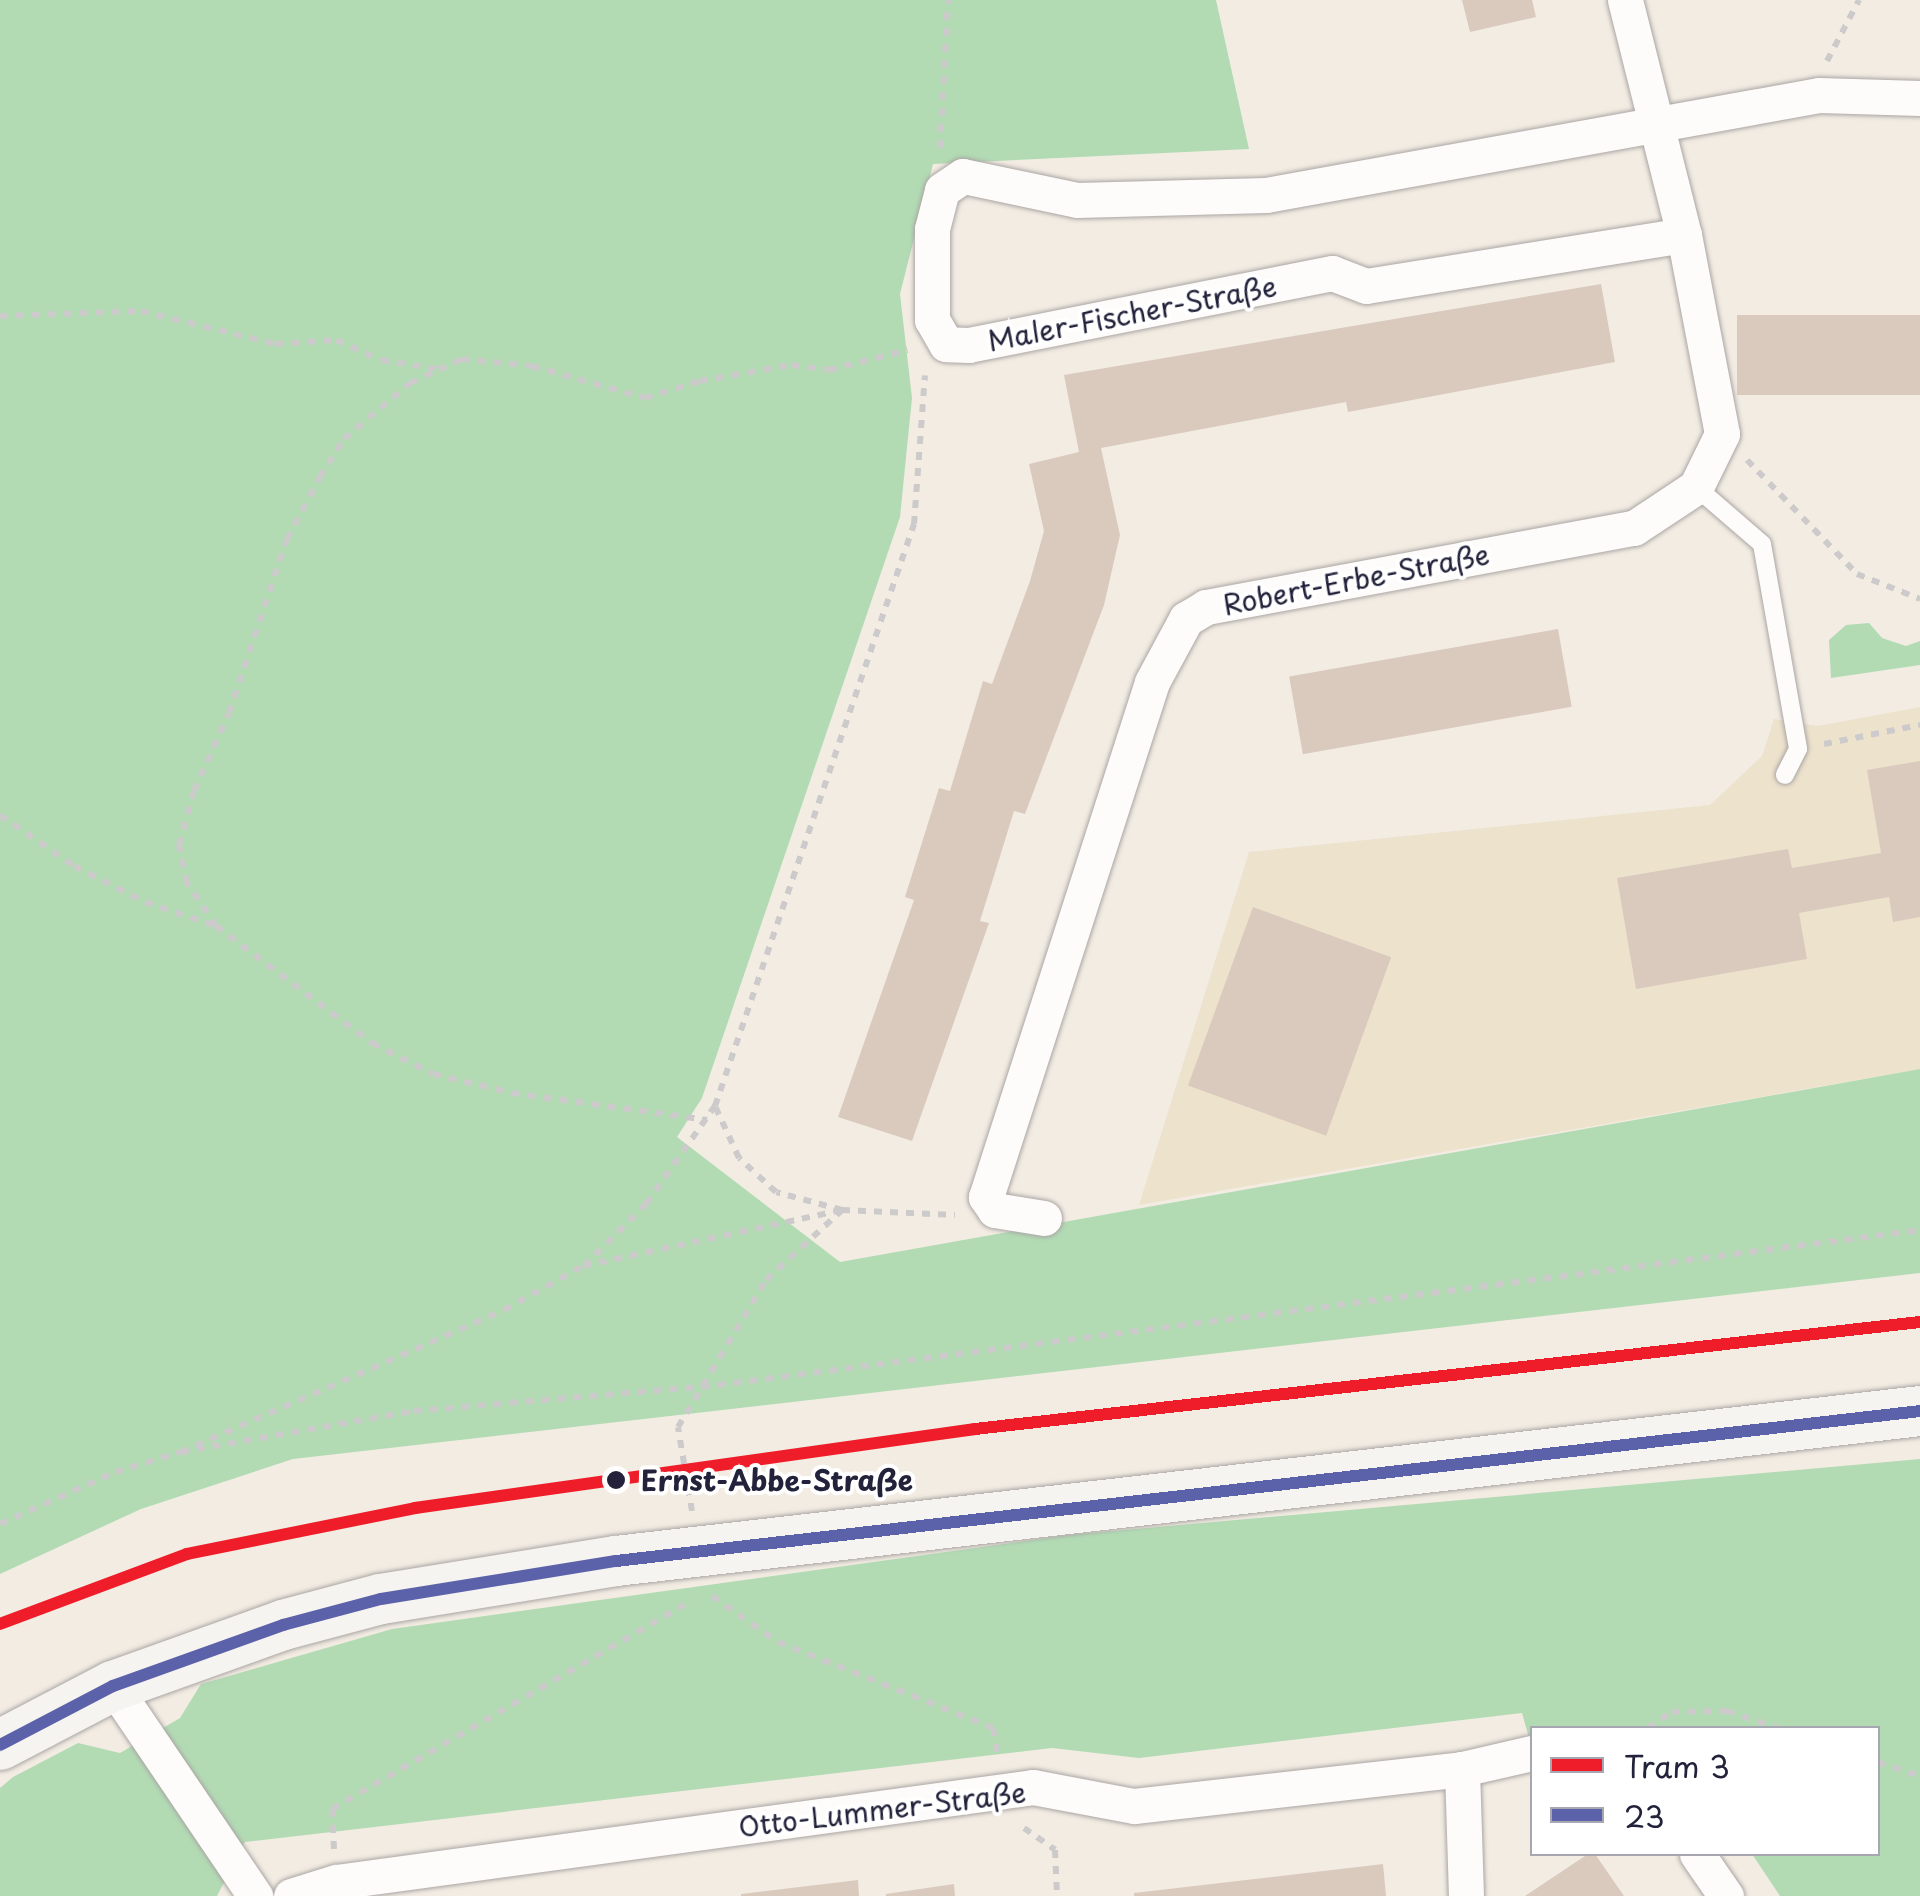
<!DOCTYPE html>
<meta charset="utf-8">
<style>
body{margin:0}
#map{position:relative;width:1920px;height:1896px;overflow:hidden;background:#f3ece3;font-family:"Playpen Sans",sans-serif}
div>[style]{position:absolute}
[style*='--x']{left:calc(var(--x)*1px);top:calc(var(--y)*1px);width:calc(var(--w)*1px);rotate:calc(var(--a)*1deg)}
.built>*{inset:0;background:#ede2cc}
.green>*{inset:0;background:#b2dbb4}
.building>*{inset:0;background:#dacabe;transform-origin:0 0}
.path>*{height:6px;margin-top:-3px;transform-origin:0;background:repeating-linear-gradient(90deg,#cccaca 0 8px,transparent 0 16px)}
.roads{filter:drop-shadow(0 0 2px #aaa6a4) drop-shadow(0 0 2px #aaa6a4)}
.service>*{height:18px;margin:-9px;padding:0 9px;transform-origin:9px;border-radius:9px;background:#fdfcfb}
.minor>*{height:35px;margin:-17.5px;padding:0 17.5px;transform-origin:17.5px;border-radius:17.5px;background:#fdfcfb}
.secondary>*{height:50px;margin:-25px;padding:0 25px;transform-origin:25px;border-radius:25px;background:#f6f4f0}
.bus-1>*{height:12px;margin:-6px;padding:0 6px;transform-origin:6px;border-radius:6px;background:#5c62aa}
.tram-1>*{height:12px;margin:-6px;padding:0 6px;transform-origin:6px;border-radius:6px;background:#ef1c29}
.dots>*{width:28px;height:28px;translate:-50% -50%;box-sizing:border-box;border:5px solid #fff;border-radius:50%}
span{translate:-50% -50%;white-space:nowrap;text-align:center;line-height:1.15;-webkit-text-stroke:8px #fff;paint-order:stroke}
.street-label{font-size:28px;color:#22223b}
.stop-label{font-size:28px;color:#22223b;font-weight:700}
.left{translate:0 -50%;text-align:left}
.legend{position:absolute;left:1530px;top:1726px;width:350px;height:130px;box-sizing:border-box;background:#fff;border:2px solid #a7a7b1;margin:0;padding:12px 18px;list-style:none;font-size:30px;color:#22223b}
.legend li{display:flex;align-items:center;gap:20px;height:50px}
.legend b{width:50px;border:2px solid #a7a7b1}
</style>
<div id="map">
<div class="built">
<div style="clip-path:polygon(1920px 707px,1920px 1069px,1139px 1205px,1249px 852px,1710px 805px,1762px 756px,1774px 719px,1818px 726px)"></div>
</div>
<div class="green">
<div style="clip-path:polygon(0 0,1216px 0,1249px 149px,933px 164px,900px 294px,912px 398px,900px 517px,702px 1098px,677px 1137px,840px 1262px,1920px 1069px,1920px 1273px,293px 1459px,141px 1509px,0 1574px)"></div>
<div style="clip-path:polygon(1869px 623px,1882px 638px,1906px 646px,1920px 641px,1920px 665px,1831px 678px,1829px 640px,1846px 625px)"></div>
<div style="clip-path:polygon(1920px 1459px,1920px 1896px,1780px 1896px,1752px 1854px,1878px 1854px,1878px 1728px,1532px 1728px,1529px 1738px,1522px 1713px,1139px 1758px,1052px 1748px,245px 1842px,217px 1896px,0 1896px,0 1788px,13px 1777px,78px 1743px,120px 1753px,180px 1718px,201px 1684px,392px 1629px,1068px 1535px)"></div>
</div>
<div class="building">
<div style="clip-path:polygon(1462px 0,1532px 0,1536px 17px,1470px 32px)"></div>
<div style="clip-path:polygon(1601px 284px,1615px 362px,1348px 412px,1346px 402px,1101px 448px,1120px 535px,1104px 605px,1025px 814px,1014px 811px,980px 921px,989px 923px,912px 1141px,838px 1117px,914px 900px,905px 897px,939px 788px,950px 791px,983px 681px,992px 684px,1030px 581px,1044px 531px,1029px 464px,1079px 452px,1064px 375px)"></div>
<div style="left:1920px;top:315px;width:80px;height:183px;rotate:90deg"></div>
<div style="left:1558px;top:629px;width:79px;height:273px;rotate:80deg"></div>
<div style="clip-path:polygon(1920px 761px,1920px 917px,1893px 922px,1889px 897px,1799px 913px,1807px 959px,1636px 989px,1617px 878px,1788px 849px,1792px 868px,1881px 853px,1867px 770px)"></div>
<div style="left:1253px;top:907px;width:147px;height:190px;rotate:20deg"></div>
<div style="clip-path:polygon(1588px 1854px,1595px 1854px,1624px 1896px,1525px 1896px)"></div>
<div style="clip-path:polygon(1383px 1864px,1386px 1896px,1134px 1896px,1134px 1893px)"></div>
<div style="clip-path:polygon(858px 1880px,859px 1896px,741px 1896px,741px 1894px)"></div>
<div style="clip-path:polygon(954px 1884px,955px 1896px,886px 1896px,886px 1894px)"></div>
</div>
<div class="path">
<div style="--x:1827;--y:61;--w:69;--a:-62.3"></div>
<div style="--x:940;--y:148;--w:148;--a:-86.9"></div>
<div style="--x:0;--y:316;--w:141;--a:-2"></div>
<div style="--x:141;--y:311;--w:138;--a:13.8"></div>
<div style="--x:275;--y:344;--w:61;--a:-3.8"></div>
<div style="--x:336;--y:340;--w:49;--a:24"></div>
<div style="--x:381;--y:360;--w:57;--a:9.1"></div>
<div style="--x:1747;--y:460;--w:158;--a:46"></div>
<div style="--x:1857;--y:574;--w:68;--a:21.6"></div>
<div style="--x:1824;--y:744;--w:98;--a:-11.2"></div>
<div style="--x:0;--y:815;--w:90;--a:34.6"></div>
<div style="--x:74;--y:866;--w:80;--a:26.9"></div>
<div style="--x:145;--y:902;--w:75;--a:18.7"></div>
<div style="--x:216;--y:926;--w:195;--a:36.9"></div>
<div style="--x:372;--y:1043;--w:68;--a:26.9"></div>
<div style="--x:433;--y:1074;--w:81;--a:13.5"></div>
<div style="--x:512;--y:1093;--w:197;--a:7.9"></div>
<div style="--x:216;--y:926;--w:52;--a:-124"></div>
<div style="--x:187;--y:883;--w:39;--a:-102"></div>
<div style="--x:179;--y:845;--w:56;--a:-74.5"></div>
<div style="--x:194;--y:791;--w:85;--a:-65.8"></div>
<div style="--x:229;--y:713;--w:183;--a:-71.6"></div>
<div style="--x:287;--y:539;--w:70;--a:-62"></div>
<div style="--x:320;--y:477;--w:45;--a:-57.7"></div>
<div style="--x:344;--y:439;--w:87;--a:-40.3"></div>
<div style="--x:410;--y:383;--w:57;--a:-24.8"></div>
<div style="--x:462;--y:359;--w:70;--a:5.7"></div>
<div style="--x:532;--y:366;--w:117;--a:15.8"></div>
<div style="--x:645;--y:398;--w:58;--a:-17.2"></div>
<div style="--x:700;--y:381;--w:92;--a:-10"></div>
<div style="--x:791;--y:365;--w:38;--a:7"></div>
<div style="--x:829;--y:370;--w:81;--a:-14.2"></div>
<div style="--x:584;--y:1266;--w:88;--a:-45"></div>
<div style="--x:646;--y:1204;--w:120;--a:-54.9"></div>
<div style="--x:181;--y:1452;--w:353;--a:-23.7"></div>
<div style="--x:504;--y:1310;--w:90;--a:-29.1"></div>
<div style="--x:583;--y:1266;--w:265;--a:-12.2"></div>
<div style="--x:842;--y:1210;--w:68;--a:-164.7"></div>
<div style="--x:776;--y:1192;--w:50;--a:-137.4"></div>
<div style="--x:739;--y:1158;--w:57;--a:-114.8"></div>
<div style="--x:715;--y:1106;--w:615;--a:-71.12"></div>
<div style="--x:914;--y:524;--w:149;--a:-85.8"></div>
<div style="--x:692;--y:1511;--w:85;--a:-99.5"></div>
<div style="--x:678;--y:1427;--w:171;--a:-59.1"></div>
<div style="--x:766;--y:1280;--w:103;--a:-42.6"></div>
<div style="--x:842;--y:1210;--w:113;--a:2.5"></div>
<div style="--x:0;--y:1524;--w:126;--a:-24.3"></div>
<div style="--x:115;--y:1472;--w:69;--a:-16.9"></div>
<div style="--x:181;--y:1452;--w:237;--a:-10"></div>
<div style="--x:414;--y:1411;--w:289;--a:-4.8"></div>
<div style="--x:702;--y:1387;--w:1228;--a:-7.34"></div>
<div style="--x:712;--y:1596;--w:80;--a:34.9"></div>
<div style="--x:778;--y:1642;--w:232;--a:21.8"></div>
<div style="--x:993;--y:1728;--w:29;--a:80"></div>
<div style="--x:1648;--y:1728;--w:29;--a:-34"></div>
<div style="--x:1672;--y:1712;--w:55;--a:-1"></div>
<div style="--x:1727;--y:1711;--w:54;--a:18.4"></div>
<div style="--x:1878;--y:1762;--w:44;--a:18.4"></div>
<div style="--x:1024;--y:1828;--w:38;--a:35"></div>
<div style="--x:1055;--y:1850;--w:46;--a:87.5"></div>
<div style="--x:334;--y:1849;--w:40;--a:-92.9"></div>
<div style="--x:332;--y:1809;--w:417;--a:-30.1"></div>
</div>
<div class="roads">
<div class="service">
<div style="--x:1696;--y:487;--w:87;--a:40.8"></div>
<div style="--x:1762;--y:544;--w:208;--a:80"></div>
<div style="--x:1798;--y:749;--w:29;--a:117"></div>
</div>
<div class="minor">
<div style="--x:1684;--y:235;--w:322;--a:170.9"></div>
<div style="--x:1366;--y:286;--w:36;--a:-159"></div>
<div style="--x:1332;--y:273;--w:370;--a:168.8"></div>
<div style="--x:969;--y:345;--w:23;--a:-178"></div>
<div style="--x:946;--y:344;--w:28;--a:-120"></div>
<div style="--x:932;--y:320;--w:91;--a:-90"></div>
<div style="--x:932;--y:229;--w:40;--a:-75.6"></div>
<div style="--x:942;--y:190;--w:25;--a:-34"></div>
<div style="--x:963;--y:176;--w:116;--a:11.9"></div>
<div style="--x:1077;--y:200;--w:189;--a:-1.5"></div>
<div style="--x:1266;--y:195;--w:562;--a:-10.25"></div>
<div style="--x:1819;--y:95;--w:101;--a:1.7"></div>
<div style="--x:1044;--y:1218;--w:50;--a:-170.7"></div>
<div style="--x:995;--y:1210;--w:16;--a:-125"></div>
<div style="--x:986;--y:1197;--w:541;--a:-72.13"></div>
<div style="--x:1152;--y:682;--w:72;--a:-61.6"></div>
<div style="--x:1186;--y:619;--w:23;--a:-31"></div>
<div style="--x:1206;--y:607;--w:435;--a:-10.5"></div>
<div style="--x:1634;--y:528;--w:74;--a:-33.5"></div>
<div style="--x:1696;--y:487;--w:59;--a:-63.9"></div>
<div style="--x:1722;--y:434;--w:203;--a:-100.8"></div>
<div style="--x:1684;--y:235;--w:242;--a:-104.1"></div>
<div style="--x:113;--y:1686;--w:254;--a:55.9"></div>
<div style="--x:1462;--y:1769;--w:127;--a:88.2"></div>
<div style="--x:1697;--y:1854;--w:51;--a:55.4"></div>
<div style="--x:291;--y:1896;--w:47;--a:-17.3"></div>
<div style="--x:336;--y:1882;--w:703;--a:-7.76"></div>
<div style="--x:1033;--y:1787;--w:103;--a:10.7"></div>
<div style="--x:1134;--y:1806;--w:330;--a:-6.4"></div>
<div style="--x:1462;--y:1769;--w:72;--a:-12.9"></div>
</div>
<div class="secondary">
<div style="--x:0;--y:1745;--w:127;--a:-27.6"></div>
<div style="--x:113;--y:1686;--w:181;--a:-19.7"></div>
<div style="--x:283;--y:1625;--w:101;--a:-14.9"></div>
<div style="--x:381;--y:1599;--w:238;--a:-9.2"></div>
<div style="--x:616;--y:1561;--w:1313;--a:-6.56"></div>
</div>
</div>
<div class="bus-1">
<div style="--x:0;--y:1745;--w:127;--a:-27.6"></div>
<div style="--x:113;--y:1686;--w:181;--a:-19.7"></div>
<div style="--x:283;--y:1625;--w:101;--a:-14.9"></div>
<div style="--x:381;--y:1599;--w:238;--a:-9.2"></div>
<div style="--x:616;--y:1561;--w:1313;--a:-6.56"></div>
</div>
<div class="tram-1">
<div style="--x:0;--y:1624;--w:200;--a:-20.5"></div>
<div style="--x:187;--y:1554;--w:233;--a:-11.4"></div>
<div style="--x:415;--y:1508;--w:566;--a:-8.03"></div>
<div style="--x:975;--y:1429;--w:951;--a:-6.46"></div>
</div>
<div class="dots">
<div style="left:616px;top:1480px;background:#22223b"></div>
</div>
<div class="street-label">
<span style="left:1132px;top:313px;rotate:-11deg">Maler-Fischer-Straße</span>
<span style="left:1356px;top:579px;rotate:-11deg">Robert-Erbe-Straße</span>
<span style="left:882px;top:1809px;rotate:-7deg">Otto-Lummer-Straße</span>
</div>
<div class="stop-label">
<span class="left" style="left:641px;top:1480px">Ernst-Abbe-Straße</span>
</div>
<ul class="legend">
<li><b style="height:12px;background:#ef1c29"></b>Tram 3</li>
<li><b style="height:12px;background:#5c62aa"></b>23</li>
</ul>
</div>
